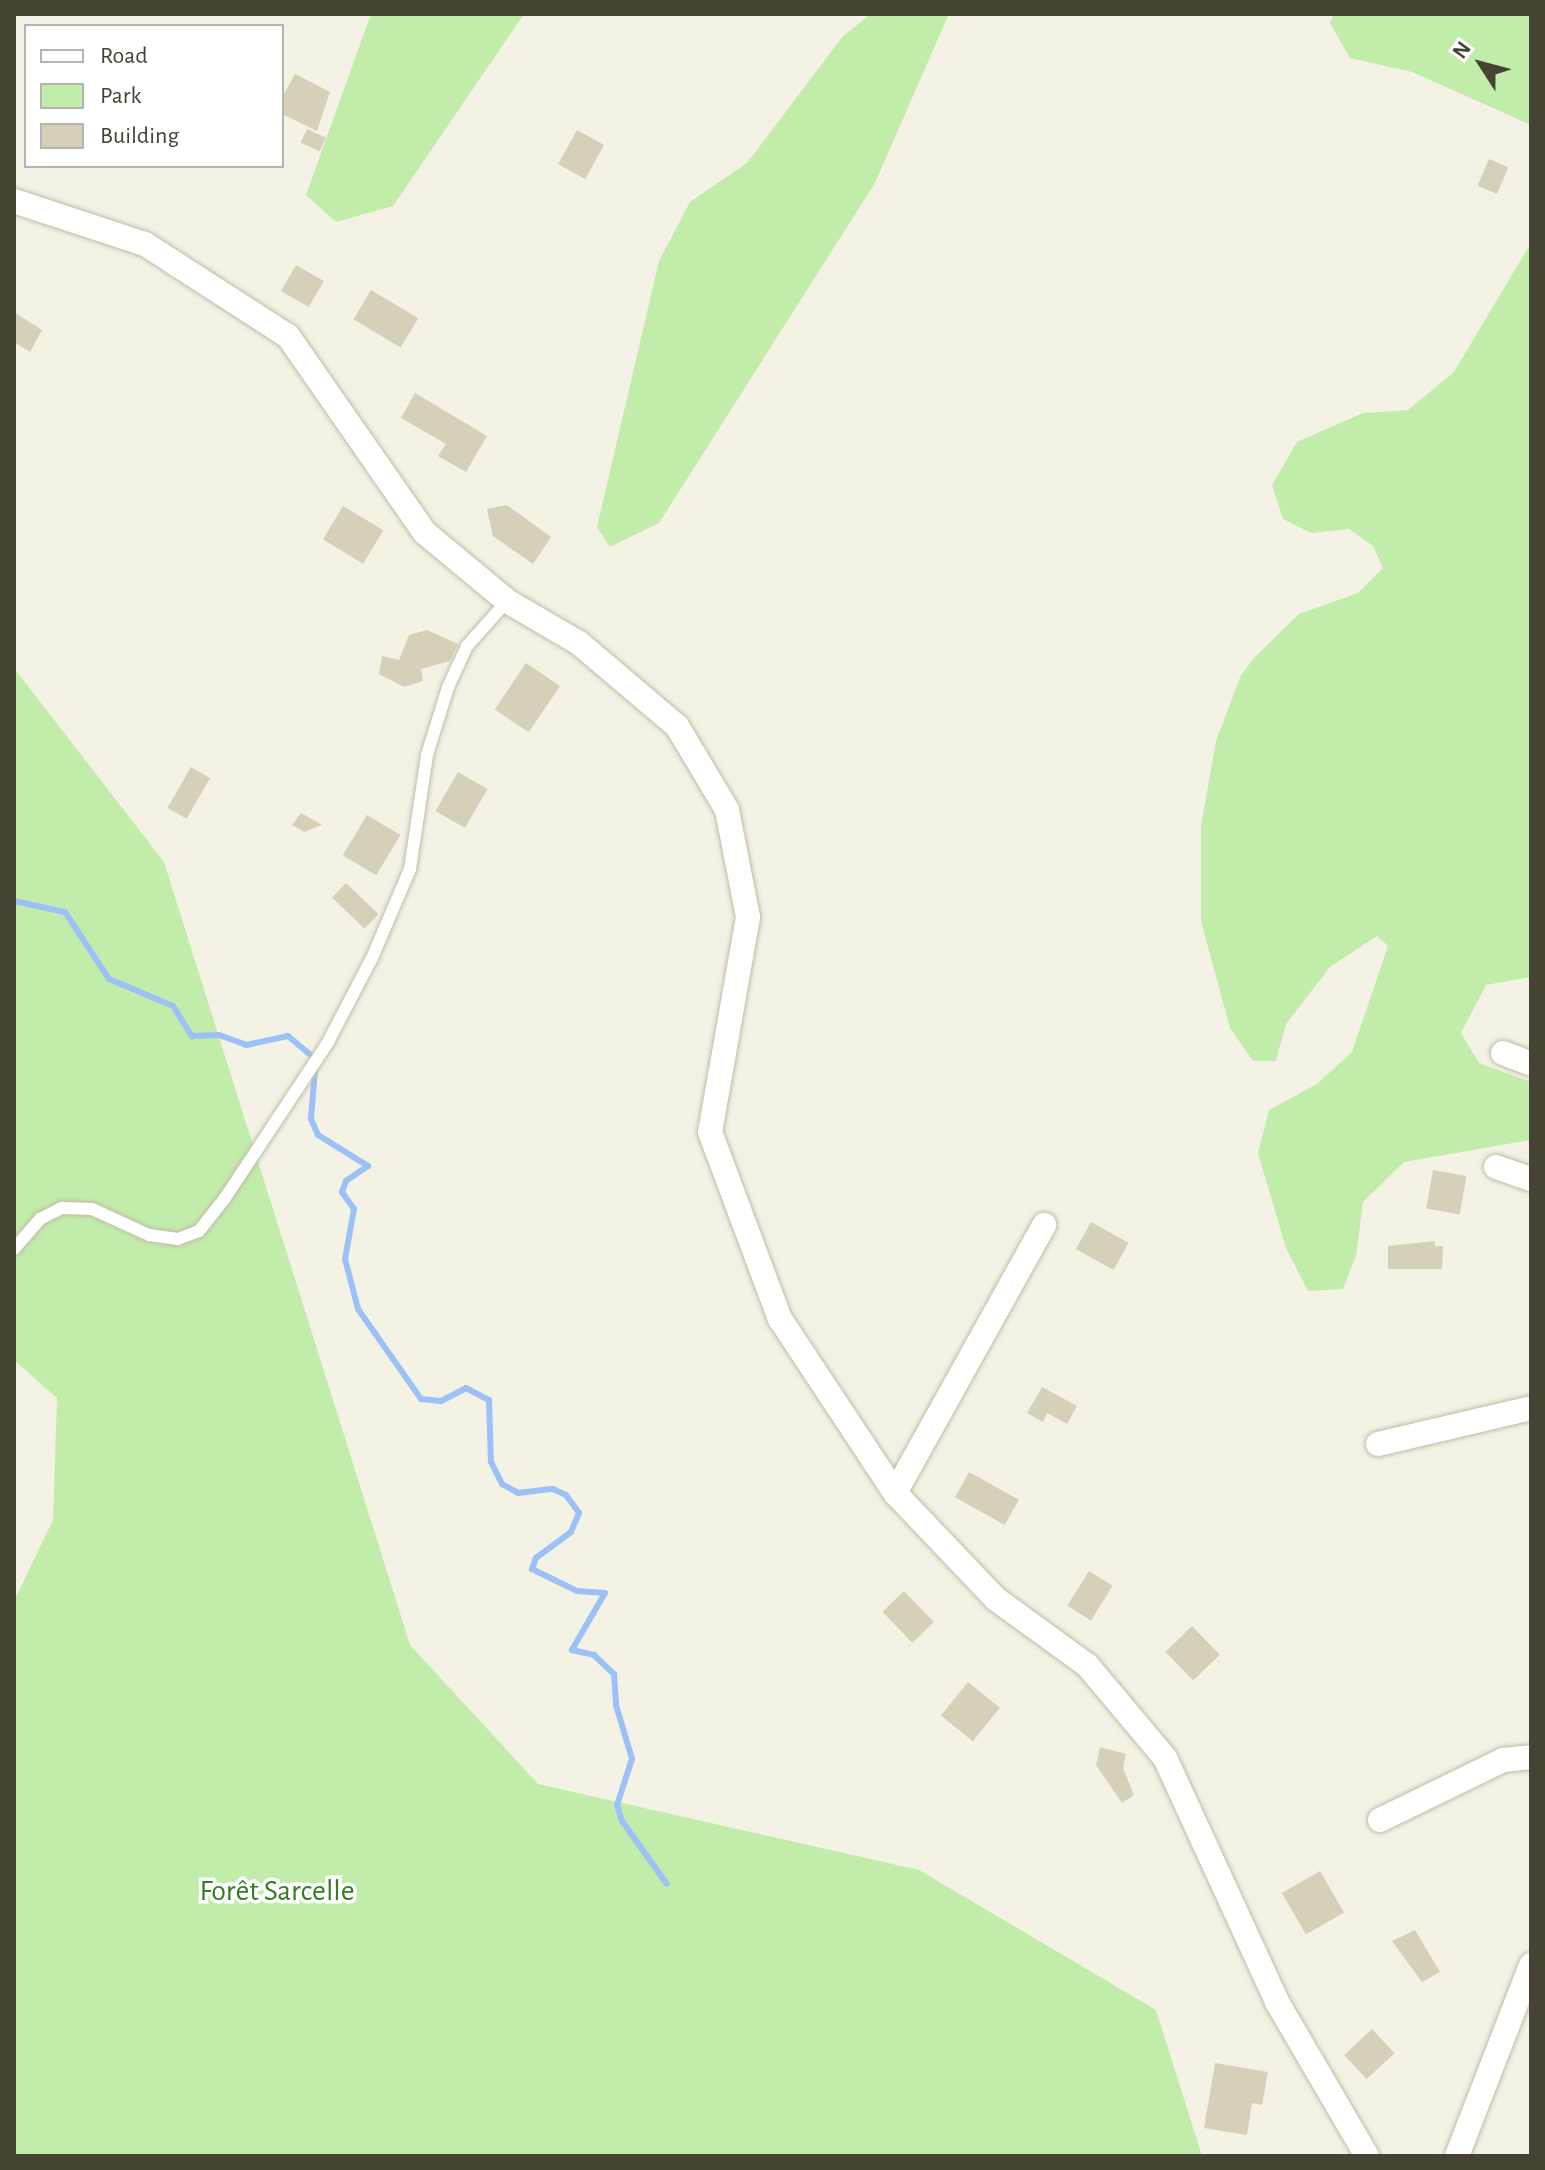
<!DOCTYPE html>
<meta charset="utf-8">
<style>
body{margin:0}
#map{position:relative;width:1545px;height:2170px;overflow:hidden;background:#f4f2e5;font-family:"Alegreya Sans",sans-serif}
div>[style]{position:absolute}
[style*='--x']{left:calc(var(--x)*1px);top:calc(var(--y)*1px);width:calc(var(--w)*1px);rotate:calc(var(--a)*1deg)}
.green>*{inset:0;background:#c2ecaa}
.stream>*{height:6px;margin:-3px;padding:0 3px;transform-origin:3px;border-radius:3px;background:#9cc1f6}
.building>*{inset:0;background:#d6d0b9;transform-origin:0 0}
.roads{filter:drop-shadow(0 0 2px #c0bca7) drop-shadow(0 0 2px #c0bca7)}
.service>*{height:12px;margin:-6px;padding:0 6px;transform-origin:6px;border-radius:6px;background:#fff}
.minor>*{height:24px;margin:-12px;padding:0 12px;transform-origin:12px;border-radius:12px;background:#fff}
span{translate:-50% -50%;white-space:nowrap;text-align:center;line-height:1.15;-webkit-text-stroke:7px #fff;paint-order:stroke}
.park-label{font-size:30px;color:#347d22}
.frame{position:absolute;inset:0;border:16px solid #474334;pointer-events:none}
.legend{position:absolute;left:24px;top:24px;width:260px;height:144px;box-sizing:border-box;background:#fff;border:2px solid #b5b4ae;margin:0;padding:10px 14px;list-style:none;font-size:24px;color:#474334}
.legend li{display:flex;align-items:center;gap:16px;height:40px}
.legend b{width:40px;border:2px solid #b5b4ae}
.north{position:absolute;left:1441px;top:24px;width:80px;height:80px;-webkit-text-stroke:6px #fff;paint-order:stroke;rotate:306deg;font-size:22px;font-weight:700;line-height:32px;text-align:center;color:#474334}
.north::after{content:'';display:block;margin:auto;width:28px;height:36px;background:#474334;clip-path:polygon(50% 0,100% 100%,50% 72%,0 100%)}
</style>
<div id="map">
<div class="green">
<div style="clip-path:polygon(371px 14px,524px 14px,393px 206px,336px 222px,306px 195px)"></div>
<div style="clip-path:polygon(871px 14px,948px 16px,875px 183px,659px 523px,610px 547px,597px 527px,659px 261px,690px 202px,747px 163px,843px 36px)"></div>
<div style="clip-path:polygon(1334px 14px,1531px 14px,1531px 125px,1412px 72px,1350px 58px,1330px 23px)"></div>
<div style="clip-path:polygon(1531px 243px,1531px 977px,1486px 985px,1461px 1033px,1479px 1063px,1531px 1082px,1531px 1140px,1404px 1162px,1363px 1202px,1356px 1256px,1343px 1289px,1308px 1291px,1286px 1248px,1258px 1153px,1269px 1110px,1317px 1084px,1352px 1052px,1388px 946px,1377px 936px,1330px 967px,1286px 1024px,1276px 1061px,1253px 1061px,1230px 1028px,1201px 921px,1201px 826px,1216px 741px,1241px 675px,1254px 658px,1299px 614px,1358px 593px,1383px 568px,1373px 546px,1349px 529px,1311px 533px,1283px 519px,1272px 485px,1297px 442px,1363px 413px,1408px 410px,1454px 372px)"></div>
<div style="clip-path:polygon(14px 668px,164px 862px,410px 1645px,538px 1784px,919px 1870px,1156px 2010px,1202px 2156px,14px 2156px,14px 1601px,53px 1520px,57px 1398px,14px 1360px)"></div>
</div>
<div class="stream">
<div style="--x:14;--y:901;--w:52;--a:12.2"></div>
<div style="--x:65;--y:912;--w:80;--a:56.7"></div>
<div style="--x:109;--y:979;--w:69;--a:22.9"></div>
<div style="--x:173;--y:1006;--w:36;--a:58"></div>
<div style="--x:192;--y:1036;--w:27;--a:-2"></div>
<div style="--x:219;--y:1035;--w:29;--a:20"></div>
<div style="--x:246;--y:1045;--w:43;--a:-12.1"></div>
<div style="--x:288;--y:1036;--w:31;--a:40"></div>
<div style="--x:315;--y:1069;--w:50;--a:94.6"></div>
<div style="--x:311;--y:1119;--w:17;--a:66"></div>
<div style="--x:318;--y:1135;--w:59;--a:31.8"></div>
<div style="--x:368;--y:1166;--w:27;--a:146"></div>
<div style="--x:346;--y:1181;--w:12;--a:110"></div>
<div style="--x:342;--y:1192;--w:21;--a:55"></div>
<div style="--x:354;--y:1209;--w:51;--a:100.2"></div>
<div style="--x:345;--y:1259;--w:52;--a:75.4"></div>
<div style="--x:358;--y:1309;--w:110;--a:55"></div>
<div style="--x:421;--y:1399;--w:20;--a:6"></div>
<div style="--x:441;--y:1401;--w:28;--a:-27"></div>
<div style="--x:466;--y:1388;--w:26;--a:28"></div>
<div style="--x:489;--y:1400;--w:62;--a:88.2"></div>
<div style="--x:491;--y:1462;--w:25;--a:63"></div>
<div style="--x:502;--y:1484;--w:18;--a:29"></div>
<div style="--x:518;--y:1493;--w:35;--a:-7"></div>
<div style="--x:553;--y:1489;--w:14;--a:25"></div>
<div style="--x:566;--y:1495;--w:22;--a:54"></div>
<div style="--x:579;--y:1513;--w:21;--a:113"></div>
<div style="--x:571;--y:1532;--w:44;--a:143.4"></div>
<div style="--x:536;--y:1558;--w:12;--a:110"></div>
<div style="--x:532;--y:1569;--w:50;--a:26.1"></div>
<div style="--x:577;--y:1591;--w:28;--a:4"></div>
<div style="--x:605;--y:1593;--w:66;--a:120.1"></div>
<div style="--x:572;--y:1650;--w:23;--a:13"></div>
<div style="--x:594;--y:1655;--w:28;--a:44"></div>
<div style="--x:614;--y:1674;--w:31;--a:86"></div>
<div style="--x:616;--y:1705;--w:56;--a:73.5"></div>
<div style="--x:632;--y:1759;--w:48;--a:108.1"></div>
<div style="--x:617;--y:1805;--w:17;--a:73"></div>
<div style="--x:622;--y:1821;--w:77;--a:54.5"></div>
</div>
<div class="building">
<div style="clip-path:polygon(295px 74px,330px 92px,317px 131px,282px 114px,282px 98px)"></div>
<div style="left:307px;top:129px;width:21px;height:15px;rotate:25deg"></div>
<div style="left:577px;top:130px;width:31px;height:39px;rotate:29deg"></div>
<div style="left:1489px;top:159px;width:21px;height:29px;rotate:23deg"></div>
<div style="left:296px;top:265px;width:32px;height:30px;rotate:30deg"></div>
<div style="left:371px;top:290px;width:55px;height:34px;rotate:31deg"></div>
<div style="clip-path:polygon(14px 312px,42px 330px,30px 352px,14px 342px)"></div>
<div style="clip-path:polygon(415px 393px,487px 436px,466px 472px,438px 456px,446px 444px,401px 418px)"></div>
<div style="clip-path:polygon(507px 505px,551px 537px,533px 564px,493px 536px,487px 509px)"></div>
<div style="left:343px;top:506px;width:47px;height:39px;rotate:31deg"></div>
<div style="clip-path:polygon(427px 630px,458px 644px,450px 661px,421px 669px,423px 681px,404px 687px,379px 674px,382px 656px,399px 660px,409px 635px)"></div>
<div style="left:526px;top:663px;width:41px;height:56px;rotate:34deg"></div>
<div style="left:191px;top:767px;width:22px;height:47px;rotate:30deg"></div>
<div style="left:458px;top:772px;width:34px;height:45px;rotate:30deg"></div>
<div style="clip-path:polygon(301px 813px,322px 825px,304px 832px,292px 825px)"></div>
<div style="left:367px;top:815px;width:39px;height:47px;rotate:31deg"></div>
<div style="left:346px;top:883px;width:45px;height:20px;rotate:44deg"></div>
<div style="left:1433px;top:1170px;width:34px;height:39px;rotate:10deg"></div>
<div style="left:1091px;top:1222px;width:43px;height:31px;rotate:29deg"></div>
<div style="clip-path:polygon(1435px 1241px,1435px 1246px,1443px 1246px,1442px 1269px,1388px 1269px,1388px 1246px)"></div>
<div style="clip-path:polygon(1042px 1387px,1077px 1406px,1067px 1424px,1047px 1413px,1043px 1422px,1027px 1413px)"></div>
<div style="left:969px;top:1472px;width:57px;height:29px;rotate:29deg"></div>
<div style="left:1089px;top:1571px;width:28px;height:41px;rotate:32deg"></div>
<div style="left:904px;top:1591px;width:43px;height:30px;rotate:46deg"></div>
<div style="left:1192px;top:1626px;width:40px;height:37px;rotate:46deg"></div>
<div style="left:968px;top:1682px;width:41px;height:43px;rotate:39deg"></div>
<div style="clip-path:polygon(1100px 1747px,1126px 1754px,1123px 1768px,1134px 1795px,1122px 1803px,1096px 1765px)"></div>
<div style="left:1320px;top:1871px;width:48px;height:44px;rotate:60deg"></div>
<div style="clip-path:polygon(1415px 1930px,1440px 1972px,1422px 1982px,1392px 1941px)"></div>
<div style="left:1372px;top:2029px;width:33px;height:38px;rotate:47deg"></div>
<div style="clip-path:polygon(1215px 2063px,1268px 2072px,1262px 2105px,1252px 2103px,1247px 2135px,1204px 2128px)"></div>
</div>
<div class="roads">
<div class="service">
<div style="--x:14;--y:1249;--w:40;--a:-49"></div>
<div style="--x:40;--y:1219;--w:25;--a:-27"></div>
<div style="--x:62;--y:1208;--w:30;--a:2"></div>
<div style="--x:92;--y:1209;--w:63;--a:24.5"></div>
<div style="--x:149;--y:1235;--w:29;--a:8"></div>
<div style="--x:178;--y:1239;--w:22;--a:-21"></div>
<div style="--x:199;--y:1231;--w:42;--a:-51.8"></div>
<div style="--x:225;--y:1198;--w:185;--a:-56.5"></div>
<div style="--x:327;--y:1044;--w:97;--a:-62.4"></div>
<div style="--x:372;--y:958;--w:97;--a:-66.9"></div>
<div style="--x:410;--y:869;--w:115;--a:-81.5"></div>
<div style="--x:427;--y:755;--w:71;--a:-72.8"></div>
<div style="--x:448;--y:687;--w:45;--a:-65.1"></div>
<div style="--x:467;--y:646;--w:60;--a:-48.4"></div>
</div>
<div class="minor">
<div style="--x:14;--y:201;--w:138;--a:18.2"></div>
<div style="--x:145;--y:244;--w:170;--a:32.8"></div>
<div style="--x:288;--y:336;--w:239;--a:55.2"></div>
<div style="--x:424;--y:532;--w:108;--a:39.7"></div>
<div style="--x:507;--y:601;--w:83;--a:30.3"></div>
<div style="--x:579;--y:643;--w:128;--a:40.3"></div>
<div style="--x:677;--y:726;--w:98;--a:59.2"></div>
<div style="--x:727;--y:810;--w:109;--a:78.9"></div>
<div style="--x:748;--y:917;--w:218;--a:100"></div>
<div style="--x:710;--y:1132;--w:200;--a:69.5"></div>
<div style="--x:780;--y:1319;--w:209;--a:56.5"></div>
<div style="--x:895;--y:1493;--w:146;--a:46.4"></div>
<div style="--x:996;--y:1599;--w:112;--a:36"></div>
<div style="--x:1087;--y:1665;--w:121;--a:50"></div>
<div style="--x:1165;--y:1758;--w:268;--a:65.3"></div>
<div style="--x:1277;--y:2002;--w:178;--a:59.7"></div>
<div style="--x:1503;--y:1053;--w:30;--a:21"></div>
<div style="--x:1496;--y:1167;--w:37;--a:19"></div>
<div style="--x:1378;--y:1444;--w:157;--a:-13.2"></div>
<div style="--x:895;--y:1493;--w:307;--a:-60.9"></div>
<div style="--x:1380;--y:1820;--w:137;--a:-26"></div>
<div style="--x:1503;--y:1760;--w:28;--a:-6"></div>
<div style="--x:1457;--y:2156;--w:205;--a:-68.8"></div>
</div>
</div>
<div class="park-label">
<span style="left:277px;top:1891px">Forêt Sarcelle</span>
</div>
<div class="frame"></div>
<ul class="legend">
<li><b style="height:10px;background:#fff"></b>Road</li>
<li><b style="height:22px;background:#c2ecaa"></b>Park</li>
<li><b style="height:22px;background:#d6d0b9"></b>Building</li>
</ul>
<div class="north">N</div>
</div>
